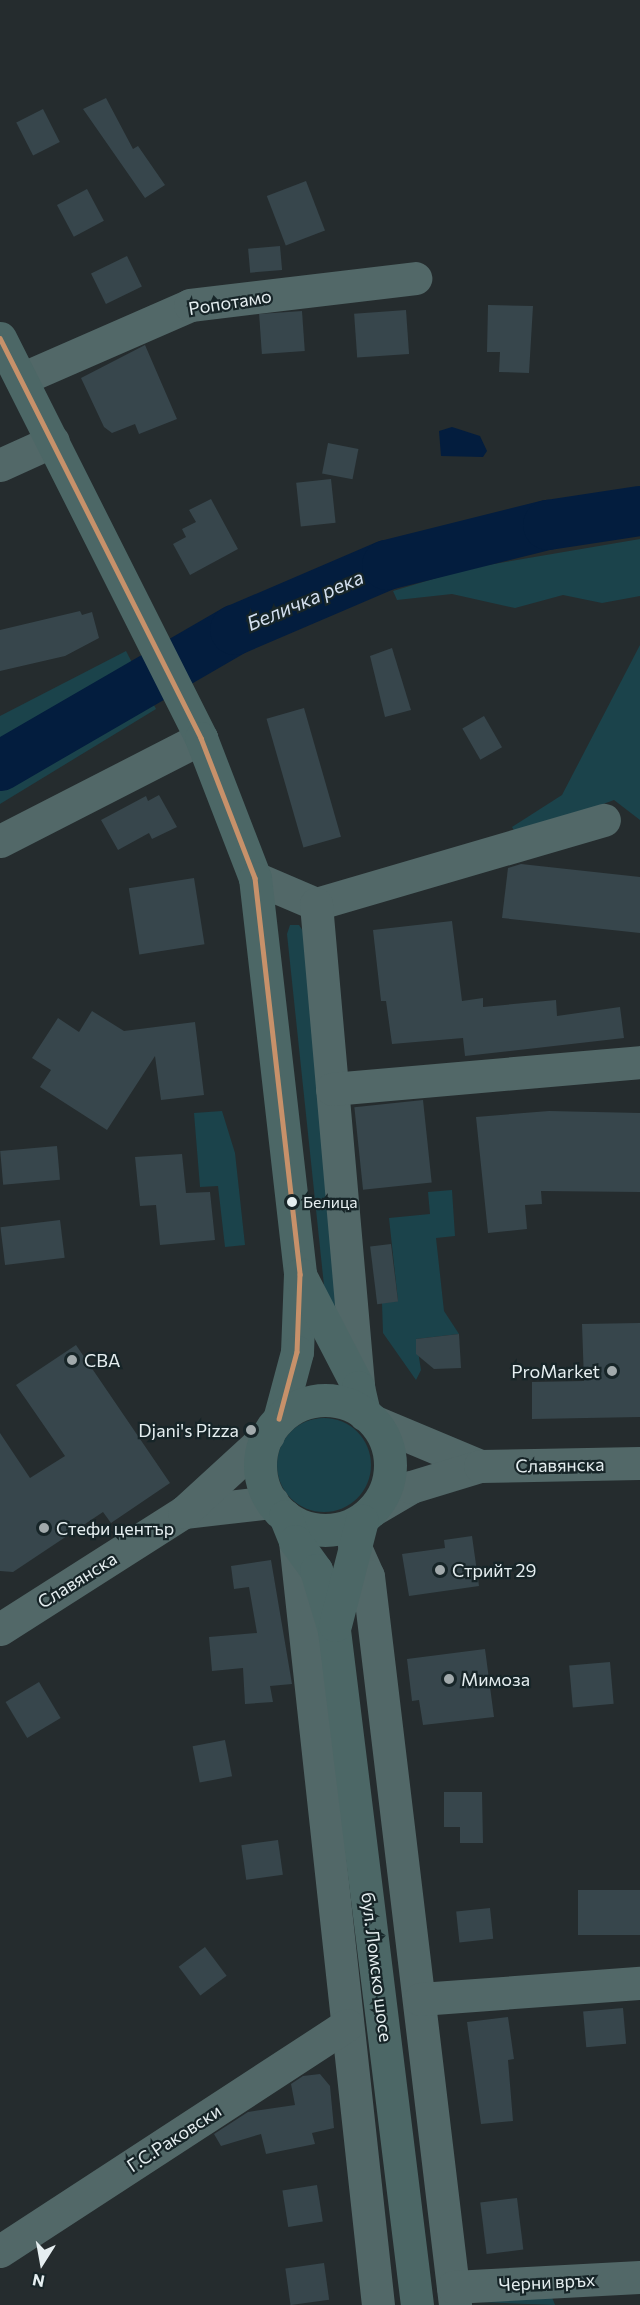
<!DOCTYPE html>
<meta charset="utf-8">
<style>
body{margin:0}
#map{position:relative;width:640px;height:2305px;overflow:hidden;background:#252c2e;font-family:Commissioner,sans-serif}
div>[style]{position:absolute}
[style*='--x']{left:calc(var(--x)*1px);top:calc(var(--y)*1px);width:calc(var(--w)*1px);rotate:calc(var(--a)*1deg)}
.green>*{inset:0;background:#1b434b}
.round{border-radius:50%}
.water>*{inset:0;background:#031d3e}
.river>*{height:50px;margin:-25px;padding:0 25px;transform-origin:25px;border-radius:25px;background:#031d3e}
.building>*{inset:0;background:#37464c;transform-origin:0 0}
.minor>*{height:33px;margin:-16.5px;padding:0 16.5px;transform-origin:16.5px;border-radius:16.5px;background:#526868}
.major>*{height:33px;margin:-16.5px;padding:0 16.5px;transform-origin:16.5px;border-radius:16.5px;background:#4c6766}
.major>.ring{margin:-16.5px;padding:0;box-sizing:content-box;background:none;border:33px solid #4c6766;border-radius:50%}
.bus-1>*{height:4.5px;margin:-2.25px;padding:0 2.25px;transform-origin:2.25px;border-radius:2.25px;background:#c7916a}
.dots>*{width:16px;height:16px;translate:-50% -50%;box-sizing:border-box;border:3px solid #172528;border-radius:50%}
span{translate:-50% -50%;white-space:nowrap;text-align:center;line-height:1.15;-webkit-text-stroke:4.5px #172528;paint-order:stroke}
.bus-label{font-size:16px;color:#e5eef0}
.left{translate:0 -50%;text-align:left}
.street-label{font-size:18px;color:#e5eef0}
.poi-label{font-size:18px;color:#e5eef0}
.right{translate:-100% -50%;text-align:right}
.water-label{font-size:20px;color:#d3dfef;font-style:italic}
.north{position:absolute;left:12px;top:2233px;width:60px;height:60px;-webkit-text-stroke:4px #172528;paint-order:stroke;rotate:191deg;font-size:16px;font-weight:700;line-height:24px;text-align:center;color:#e5eef0}
.north::after{content:'';display:block;margin:auto;width:21px;height:27px;background:#e5eef0;clip-path:polygon(50% 0,100% 100%,50% 72%,0 100%)}
</style>
<div id="map">
<div class="green">
<div style="clip-path:polygon(640px 539px,640px 596px,602px 603px,563px 595px,515px 608px,452px 594px,397px 600px,393px 591px,470px 568px)"></div>
<div style="clip-path:polygon(640px 645px,640px 820px,614px 800px,517px 836px,512px 827px,562px 795px)"></div>
<div style="clip-path:polygon(126px 651px,156px 709px,0 804px,0 716px)"></div>
<div style="clip-path:polygon(290px 925px,299px 925px,305px 934px,338px 1319px,325px 1295px,287px 934px)"></div>
<div style="clip-path:polygon(222px 1111px,235px 1153px,245px 1245px,225px 1247px,218px 1186px,200px 1187px,194px 1113px)"></div>
<div style="clip-path:polygon(452px 1190px,455px 1236px,436px 1238px,444px 1311px,459px 1334px,416px 1339px,421px 1370px,416px 1380px,383px 1333px,382px 1303px,398px 1301px,389px 1218px,430px 1214px,428px 1192px)"></div>
<div class="round" style="left:277px;top:1418px;width:94px;height:94px"></div>
<div style="clip-path:polygon(552px 2297px,555px 2305px,479px 2302px)"></div>
</div>
<div class="water">
<div style="clip-path:polygon(452px 427px,480px 436px,487px 451px,483px 457px,441px 456px,439px 431px)"></div>
</div>
<div class="river">
<div style="--x:0;--y:766;--w:272;--a:-30.1"></div>
<div style="--x:235;--y:630;--w:165;--a:-23.2"></div>
<div style="--x:387;--y:565;--w:166;--a:-14"></div>
<div style="--x:548;--y:525;--w:93;--a:-8.7"></div>
</div>
<div class="building">
<div style="clip-path:polygon(106px 98px,133px 149px,138px 146px,165px 185px,145px 198px,83px 109px)"></div>
<div style="left:43px;top:109px;width:37px;height:30px;rotate:63deg"></div>
<div style="left:306px;top:181px;width:53px;height:42px;rotate:69deg"></div>
<div style="left:87px;top:189px;width:36px;height:34px;rotate:62deg"></div>
<div style="left:280px;top:246px;width:24px;height:32px;rotate:85deg"></div>
<div style="left:127px;top:256px;width:34px;height:40px;rotate:64deg"></div>
<div style="clip-path:polygon(488px 305px,533px 306px,529px 373px,499px 372px,500px 352px,487px 352px)"></div>
<div style="left:406px;top:310px;width:44px;height:52px;rotate:86deg"></div>
<div style="left:302px;top:311px;width:40px;height:43px;rotate:86deg"></div>
<div style="clip-path:polygon(145px 345px,177px 419px,139px 434px,135px 424px,112px 433px,104px 427px,81px 378px)"></div>
<div style="left:328px;top:443px;width:31px;height:31px;rotate:11deg"></div>
<div style="left:331px;top:479px;width:44px;height:35px;rotate:84deg"></div>
<div style="clip-path:polygon(211px 499px,238px 549px,190px 575px,173px 544px,186px 537px,182px 529px,196px 522px,189px 510px)"></div>
<div style="clip-path:polygon(80px 611px,82px 615px,92px 612px,99px 638px,65px 656px,0 671px,0 630px)"></div>
<div style="clip-path:polygon(392px 648px,411px 710px,385px 717px,370px 656px)"></div>
<div style="left:304px;top:708px;width:134px;height:39px;rotate:74deg"></div>
<div style="left:484px;top:716px;width:36px;height:25px;rotate:60deg"></div>
<div style="clip-path:polygon(159px 795px,177px 827px,152px 839px,149px 833px,118px 850px,101px 820px,146px 796px,148px 801px)"></div>
<div style="clip-path:polygon(521px 864px,640px 877px,640px 933px,502px 918px,508px 868px)"></div>
<div style="left:194px;top:878px;width:67px;height:66px;rotate:81deg"></div>
<div style="clip-path:polygon(452px 921px,462px 1001px,483px 998px,483px 1007px,556px 1000px,557px 1016px,620px 1007px,624px 1038px,465px 1056px,463px 1038px,392px 1044px,386px 1001px,381px 1001px,373px 930px)"></div>
<div style="clip-path:polygon(92px 1011px,124px 1031px,195px 1022px,204px 1095px,161px 1100px,155px 1056px,107px 1130px,40px 1087px,51px 1070px,32px 1058px,58px 1018px,79px 1032px)"></div>
<div style="left:423px;top:1100px;width:83px;height:69px;rotate:84deg"></div>
<div style="clip-path:polygon(549px 1111px,640px 1113px,640px 1192px,541px 1191px,542px 1204px,525px 1205px,527px 1229px,488px 1233px,476px 1117px)"></div>
<div style="left:57px;top:1146px;width:34px;height:57px;rotate:85deg"></div>
<div style="clip-path:polygon(182px 1154px,186px 1193px,210px 1192px,215px 1240px,160px 1245px,156px 1205px,140px 1206px,135px 1157px)"></div>
<div style="left:60px;top:1220px;width:38px;height:60px;rotate:83deg"></div>
<div style="left:391px;top:1244px;width:58px;height:21px;rotate:83deg"></div>
<div style="clip-path:polygon(640px 1323px,640px 1417px,532px 1419px,532px 1382px,584px 1381px,582px 1324px)"></div>
<div style="clip-path:polygon(459px 1334px,461px 1368px,434px 1369px,416px 1354px,416px 1339px)"></div>
<div style="clip-path:polygon(76px 1345px,170px 1483px,111px 1523px,103px 1512px,13px 1572px,0 1571px,0 1433px,30px 1478px,65px 1456px,16px 1385px)"></div>
<div style="clip-path:polygon(472px 1536px,479px 1586px,409px 1596px,402px 1554px,445px 1548px,444px 1540px)"></div>
<div style="clip-path:polygon(271px 1560px,292px 1684px,270px 1686px,273px 1702px,245px 1704px,243px 1668px,212px 1671px,209px 1637px,257px 1633px,249px 1587px,234px 1589px,231px 1566px)"></div>
<div style="clip-path:polygon(485px 1649px,494px 1717px,423px 1725px,419px 1700px,412px 1701px,407px 1659px)"></div>
<div style="left:610px;top:1662px;width:42px;height:41px;rotate:85deg"></div>
<div style="left:39px;top:1682px;width:42px;height:39px;rotate:59deg"></div>
<div style="left:225px;top:1740px;width:37px;height:33px;rotate:79deg"></div>
<div style="clip-path:polygon(444px 1792px,482px 1792px,483px 1843px,460px 1843px,460px 1827px,444px 1827px)"></div>
<div style="left:278px;top:1840px;width:35px;height:37px;rotate:82deg"></div>
<div style="left:640px;top:1890px;width:45px;height:62px;rotate:90deg"></div>
<div style="left:490px;top:1908px;width:31px;height:34px;rotate:84deg"></div>
<div style="left:205px;top:1947px;width:36px;height:33px;rotate:53deg"></div>
<div style="left:623px;top:2008px;width:36px;height:40px;rotate:85deg"></div>
<div style="clip-path:polygon(508px 2017px,514px 2059px,508px 2060px,513px 2121px,481px 2124px,467px 2022px)"></div>
<div style="clip-path:polygon(320px 2074px,330px 2086px,334px 2128px,312px 2133px,315px 2144px,266px 2154px,261px 2134px,221px 2146px,214px 2134px,248px 2112px,295px 2105px,291px 2084px,303px 2076px)"></div>
<div style="left:317px;top:2185px;width:37px;height:35px;rotate:81deg"></div>
<div style="left:517px;top:2198px;width:52px;height:37px;rotate:83deg"></div>
<div style="left:324px;top:2263px;width:37px;height:39px;rotate:82deg"></div>
</div>
<div class="minor">
<div style="--x:21;--y:379;--w:184;--a:-23.6"></div>
<div style="--x:190;--y:305;--w:227;--a:-6.8"></div>
<div style="--x:0;--y:465;--w:58;--a:-24.4"></div>
<div style="--x:0;--y:841;--w:226;--a:-27.1"></div>
<div style="--x:255;--y:878;--w:66;--a:23.1"></div>
<div style="--x:316;--y:904;--w:300;--a:-16.3"></div>
<div style="--x:316;--y:904;--w:485;--a:85"></div>
<div style="--x:332;--y:1089;--w:309;--a:-5"></div>
<div style="--x:375;--y:1422;--w:114;--a:22.7"></div>
<div style="--x:372;--y:1510;--w:45;--a:-30.5"></div>
<div style="--x:411;--y:1487;--w:72;--a:-16.9"></div>
<div style="--x:480;--y:1466;--w:160;--a:-1.1"></div>
<div style="--x:184;--y:1512;--w:89;--a:-6.5"></div>
<div style="--x:295;--y:1541;--w:768;--a:83.8"></div>
<div style="--x:354;--y:1545;--w:34;--a:66"></div>
<div style="--x:368;--y:1576;--w:734;--a:83.19"></div>
<div style="--x:0;--y:1629;--w:218;--a:-32.5"></div>
<div style="--x:184;--y:1512;--w:114;--a:-42.5"></div>
<div style="--x:420;--y:1999;--w:221;--a:-4.2"></div>
<div style="--x:0;--y:2251;--w:414;--a:-33.1"></div>
<div style="--x:453;--y:2287;--w:187;--a:-3.1"></div>
</div>
<div class="major">
<div style="--x:0;--y:338;--w:448;--a:63.3"></div>
<div style="--x:201;--y:738;--w:150;--a:68.9"></div>
<div style="--x:255;--y:878;--w:399;--a:83.5"></div>
<div style="--x:300;--y:1274;--w:78;--a:92.2"></div>
<div style="--x:297;--y:1352;--w:69;--a:105"></div>
<div style="--x:300;--y:1275;--w:126;--a:62.6"></div>
<div style="--x:358;--y:1387;--w:28;--a:77"></div>
<div class="ring" style="left:260px;top:1400px;width:97px;height:97px"></div>
<div style="--x:285;--y:1516;--w:27;--a:68"></div>
<div style="--x:295;--y:1541;--w:36;--a:54"></div>
<div style="--x:316;--y:1570;--w:63;--a:73.3"></div>
<div style="--x:334;--y:1630;--w:680;--a:82.99"></div>
<div style="--x:335;--y:1625;--w:108;--a:-75.6"></div>
</div>
<div class="bus-1">
<div style="--x:0;--y:338;--w:448;--a:63.3"></div>
<div style="--x:201;--y:738;--w:150;--a:68.9"></div>
<div style="--x:255;--y:878;--w:399;--a:83.5"></div>
<div style="--x:300;--y:1274;--w:78;--a:92.2"></div>
<div style="--x:297;--y:1352;--w:69;--a:105"></div>
</div>
<div class="dots">
<div style="left:292px;top:1202px;background:#e5eef0"></div>
<div style="left:72px;top:1360px;background:#a2aaac"></div>
<div style="left:612px;top:1371px;background:#a2aaac"></div>
<div style="left:251px;top:1430px;background:#a2aaac"></div>
<div style="left:44px;top:1528px;background:#a2aaac"></div>
<div style="left:440px;top:1570px;background:#a2aaac"></div>
<div style="left:449px;top:1679px;background:#a2aaac"></div>
</div>
<div class="bus-label">
<span class="left" style="left:303px;top:1202px">Белица</span>
</div>
<div class="street-label">
<span style="left:230px;top:302px;rotate:-9deg">Ропотамо</span>
<span style="left:560px;top:1465px;rotate:-1deg">Славянска</span>
<span style="left:77px;top:1580px;rotate:-32deg">Славянска</span>
<span style="left:377px;top:1967px;rotate:83deg">бул. Ломско шосе</span>
<span style="left:174px;top:2138px;rotate:-33deg">Г.С.Раковски</span>
<span style="left:547px;top:2282px;rotate:-3deg">Черни връх</span>
</div>
<div class="poi-label">
<span class="left" style="left:84px;top:1360px">CBA</span>
<span class="right" style="left:600px;top:1371px">ProMarket</span>
<span class="right" style="left:239px;top:1430px">Djani's Pizza</span>
<span class="left" style="left:56px;top:1528px">Стефи център</span>
<span class="left" style="left:452px;top:1570px">Стрийт 29</span>
<span class="left" style="left:461px;top:1679px">Мимоза</span>
</div>
<div class="water-label">
<span style="left:305px;top:600px;rotate:-23deg">Беличка река</span>
</div>
<div class="north">N</div>
</div>
